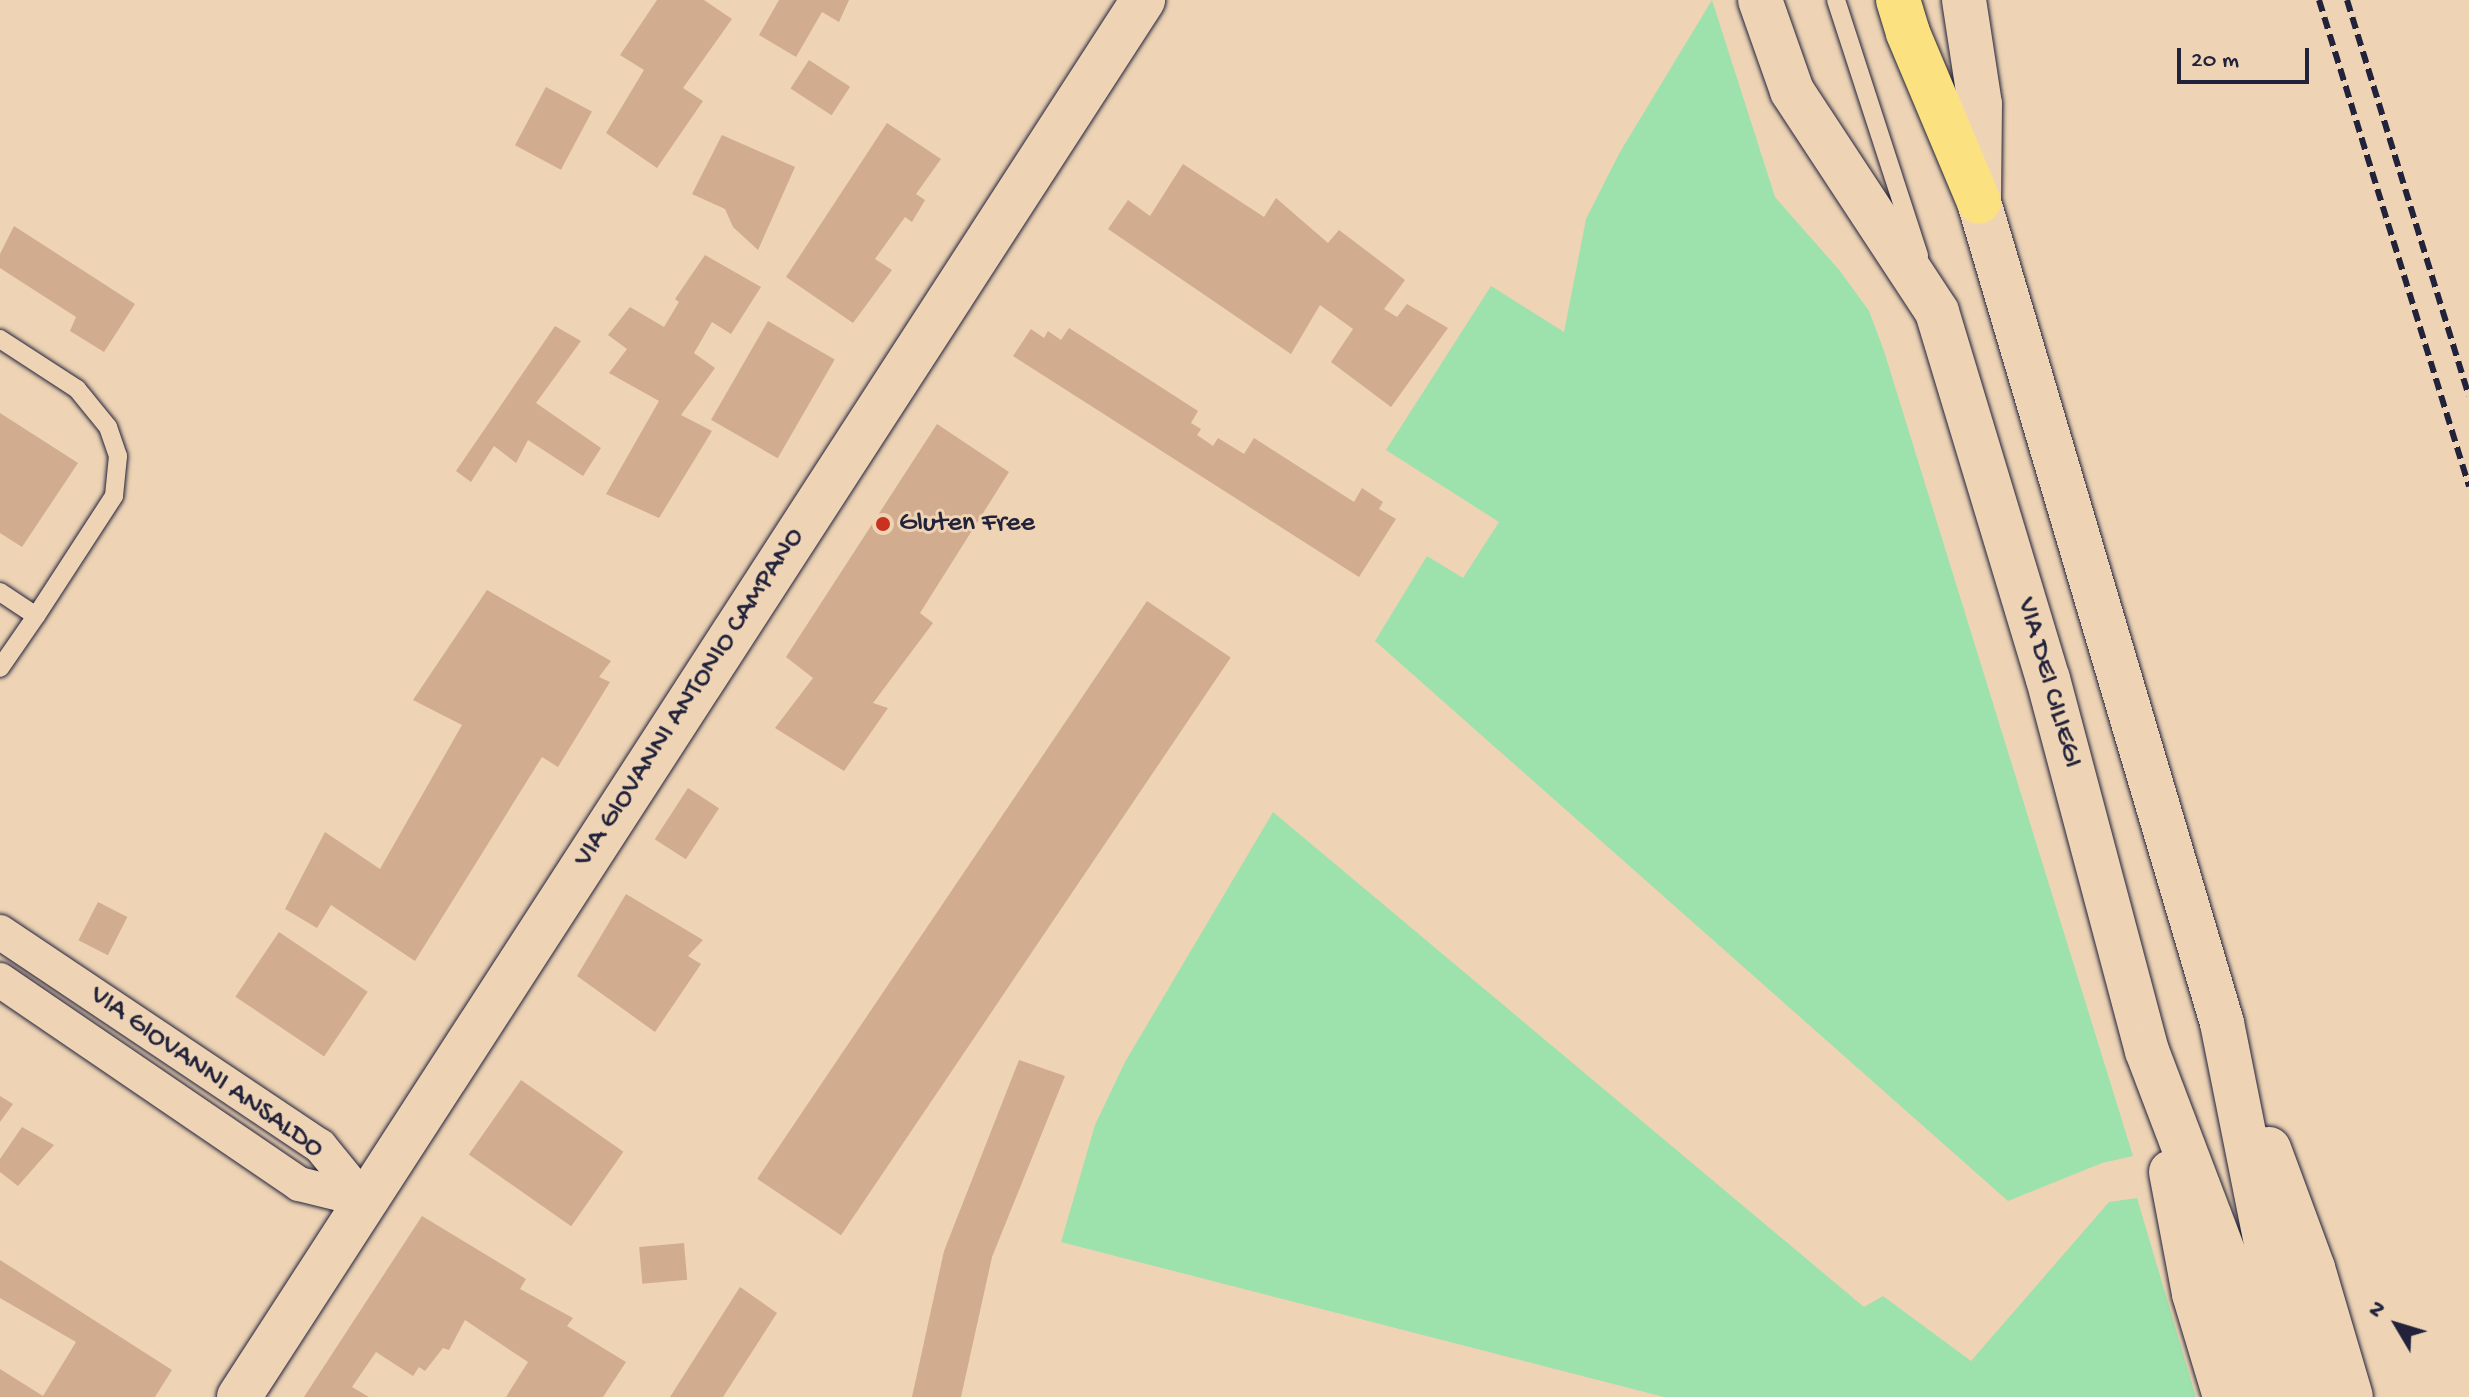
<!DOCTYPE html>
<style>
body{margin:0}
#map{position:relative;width:2469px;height:1397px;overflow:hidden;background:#eed4b5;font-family:"Gochi Hand",sans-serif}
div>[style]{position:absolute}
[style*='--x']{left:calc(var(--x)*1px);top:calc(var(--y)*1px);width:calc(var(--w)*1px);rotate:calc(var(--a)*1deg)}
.green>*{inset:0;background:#9de1ac}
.building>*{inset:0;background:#d1ac8e;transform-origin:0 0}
.roads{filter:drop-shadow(0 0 2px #22223b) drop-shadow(0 0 2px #22223b)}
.service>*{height:18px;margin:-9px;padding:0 9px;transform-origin:9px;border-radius:9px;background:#eed4b5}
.minor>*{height:34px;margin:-17px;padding:0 17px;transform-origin:17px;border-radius:17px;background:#eed4b5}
.secondary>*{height:44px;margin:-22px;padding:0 22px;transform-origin:22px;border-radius:22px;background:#eed4b5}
.trunk>*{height:44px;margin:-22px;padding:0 22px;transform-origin:22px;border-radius:22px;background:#fbe180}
.rail>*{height:6px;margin-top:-3px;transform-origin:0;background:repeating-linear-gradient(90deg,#22223b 0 12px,transparent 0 18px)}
.dots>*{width:22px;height:22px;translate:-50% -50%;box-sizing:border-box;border:4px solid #eed4b5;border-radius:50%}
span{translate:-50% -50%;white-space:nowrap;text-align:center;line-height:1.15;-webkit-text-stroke:6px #eed4b5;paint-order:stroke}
.poi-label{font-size:28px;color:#22223b}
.left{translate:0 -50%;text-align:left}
.street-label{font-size:28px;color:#22223b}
.north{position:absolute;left:2357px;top:1285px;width:80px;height:80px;-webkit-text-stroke:6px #eed4b5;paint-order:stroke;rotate:308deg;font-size:22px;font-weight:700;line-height:32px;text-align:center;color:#22223b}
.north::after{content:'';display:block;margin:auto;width:28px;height:36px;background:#22223b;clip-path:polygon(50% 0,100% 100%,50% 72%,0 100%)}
.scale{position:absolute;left:2177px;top:48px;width:132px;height:36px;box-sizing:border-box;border:4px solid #22223b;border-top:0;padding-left:10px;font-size:24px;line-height:28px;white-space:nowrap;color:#22223b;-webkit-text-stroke:6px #eed4b5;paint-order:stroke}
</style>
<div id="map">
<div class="green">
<div style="clip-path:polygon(1712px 0,1775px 197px,1840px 271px,1869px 311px,1884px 351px,2133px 1156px,2102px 1163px,2008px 1201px,1375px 641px,1427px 556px,1463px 578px,1499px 522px,1386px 450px,1491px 286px,1564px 332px,1586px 219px,1620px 152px)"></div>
<div style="clip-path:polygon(1273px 812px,1864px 1307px,1883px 1296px,1971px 1361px,2109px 1202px,2137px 1198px,2196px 1397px,1664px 1397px,1061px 1242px,1095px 1125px,1125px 1062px)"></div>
</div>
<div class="building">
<div style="clip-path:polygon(657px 0,704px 0,732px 19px,683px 88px,703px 101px,657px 168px,606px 133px,644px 70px,620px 55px)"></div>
<div style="clip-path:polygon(779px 0,849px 0,839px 22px,822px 12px,796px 57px,759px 35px)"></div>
<div style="left:809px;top:60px;width:49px;height:34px;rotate:33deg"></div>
<div style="left:546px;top:87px;width:52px;height:66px;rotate:28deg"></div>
<div style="clip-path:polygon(887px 123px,941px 159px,916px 194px,925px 200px,912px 222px,905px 217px,875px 259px,892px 270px,853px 323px,786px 277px)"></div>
<div style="clip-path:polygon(722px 135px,795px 167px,758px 250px,733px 227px,725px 209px,692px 194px)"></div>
<div style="clip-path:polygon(1183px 164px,1264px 217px,1276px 198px,1328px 243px,1339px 230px,1405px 280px,1384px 309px,1397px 317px,1407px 304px,1448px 328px,1391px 407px,1331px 362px,1353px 329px,1320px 305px,1291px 354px,1108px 229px,1128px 200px,1150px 216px)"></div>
<div style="clip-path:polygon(14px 226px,135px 304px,104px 352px,70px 331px,76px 317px,0 268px,0 254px)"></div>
<div style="clip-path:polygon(705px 255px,761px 287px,731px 334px,712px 322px,694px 353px,715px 368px,681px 415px,712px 431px,659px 518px,606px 494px,659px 401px,609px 373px,627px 349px,608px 335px,630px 307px,664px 327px,679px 302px,675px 299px)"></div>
<div style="left:768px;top:321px;width:77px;height:114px;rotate:30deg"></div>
<div style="clip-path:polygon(555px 326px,581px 341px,536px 403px,601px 448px,583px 476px,528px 440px,516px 463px,494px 446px,471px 482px,456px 471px)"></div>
<div style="clip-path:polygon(1069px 328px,1198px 411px,1191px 423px,1201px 429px,1197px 435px,1213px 446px,1218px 438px,1244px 454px,1254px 438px,1354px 502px,1362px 488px,1383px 502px,1379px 509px,1396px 519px,1359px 577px,1013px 356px,1031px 329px,1044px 338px,1048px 331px,1061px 340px)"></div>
<div style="clip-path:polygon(0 413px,78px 463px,22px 547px,0 533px)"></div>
<div style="clip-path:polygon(937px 424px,1009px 472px,920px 613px,933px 623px,873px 703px,888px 708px,844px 771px,775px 728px,813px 678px,786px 657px)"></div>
<div style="clip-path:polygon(487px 590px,611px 661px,599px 677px,610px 682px,558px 767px,542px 757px,415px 961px,331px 905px,317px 928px,285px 909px,325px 832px,380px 869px,462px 725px,413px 700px)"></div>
<div style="left:1147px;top:601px;width:101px;height:697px;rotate:34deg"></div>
<div style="left:688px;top:788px;width:37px;height:61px;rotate:33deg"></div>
<div style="clip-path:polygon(626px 894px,703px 940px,688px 956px,701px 964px,655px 1032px,577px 976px)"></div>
<div style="left:98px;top:902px;width:33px;height:43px;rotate:27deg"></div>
<div style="left:279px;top:932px;width:107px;height:78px;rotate:34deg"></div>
<div style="clip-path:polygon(1019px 1060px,1065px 1076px,992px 1257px,961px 1397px,912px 1397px,944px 1251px)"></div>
<div style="left:521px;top:1080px;width:125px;height:91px;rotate:35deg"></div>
<div style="clip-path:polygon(0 1096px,13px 1104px,0 1122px)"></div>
<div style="clip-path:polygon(22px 1127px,54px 1145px,18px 1186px,0 1172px,0 1159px)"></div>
<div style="clip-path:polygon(422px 1216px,526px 1279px,520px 1289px,573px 1318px,567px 1326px,626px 1362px,603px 1397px,506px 1397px,528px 1362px,465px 1320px,449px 1350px,443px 1348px,425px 1371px,419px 1367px,413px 1376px,376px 1352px,352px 1387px,369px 1397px,304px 1397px)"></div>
<div style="left:684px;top:1243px;width:37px;height:45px;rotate:85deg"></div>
<div style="clip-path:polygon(0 1260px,172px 1370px,155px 1397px,0 1397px,0 1369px,43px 1396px,76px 1342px,0 1298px)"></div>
<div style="clip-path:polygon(740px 1287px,777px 1313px,723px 1397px,670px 1397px)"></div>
</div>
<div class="roads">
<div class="service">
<div style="--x:1836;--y:0;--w:269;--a:72"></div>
<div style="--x:0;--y:339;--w:92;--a:33"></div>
<div style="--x:77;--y:389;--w:49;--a:50.8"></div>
<div style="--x:108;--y:427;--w:31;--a:71"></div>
<div style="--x:118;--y:456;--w:40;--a:95.7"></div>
<div style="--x:114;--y:496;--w:143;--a:123"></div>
<div style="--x:0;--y:592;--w:43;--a:33.7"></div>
<div style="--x:36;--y:616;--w:63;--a:124.7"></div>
</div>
<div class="minor">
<div style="--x:0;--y:932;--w:385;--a:33.8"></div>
<div style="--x:320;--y:1146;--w:70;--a:50.8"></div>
<div style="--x:0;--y:980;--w:362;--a:34.3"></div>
<div style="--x:299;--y:1184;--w:67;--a:13.8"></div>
</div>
<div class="secondary">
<div style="--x:1760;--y:0;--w:96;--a:70.6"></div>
<div style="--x:1792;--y:91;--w:264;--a:56.7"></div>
<div style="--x:1937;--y:312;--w:383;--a:73.2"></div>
<div style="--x:2048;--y:679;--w:385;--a:75.1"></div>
<div style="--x:2147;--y:1051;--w:242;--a:69.2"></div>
<div style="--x:2233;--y:1277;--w:125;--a:74.2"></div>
<div style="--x:1964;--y:0;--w:105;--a:81.3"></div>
<div style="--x:1980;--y:104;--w:98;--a:90.6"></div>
<div style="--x:1979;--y:202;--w:856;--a:73.51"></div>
<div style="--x:2222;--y:1023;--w:266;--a:78.7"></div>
<div style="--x:2274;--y:1284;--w:118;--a:73.7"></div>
<div style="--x:2269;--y:1149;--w:127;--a:69.7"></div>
<div style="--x:2313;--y:1268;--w:134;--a:73.6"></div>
<div style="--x:2171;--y:1172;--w:124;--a:79.3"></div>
<div style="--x:2194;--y:1294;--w:108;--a:73.2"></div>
<div style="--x:239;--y:1397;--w:1664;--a:-57.09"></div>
</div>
<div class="trunk">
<div style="--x:1898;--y:0;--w:34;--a:73"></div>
<div style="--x:1908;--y:33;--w:183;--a:67.2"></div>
</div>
</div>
<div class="rail">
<div style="--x:2319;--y:0;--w:509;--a:72.85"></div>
<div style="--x:2347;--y:0;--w:414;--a:72.9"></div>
</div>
<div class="dots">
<div style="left:883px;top:524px;background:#c8321e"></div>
</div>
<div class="poi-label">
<span class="left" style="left:899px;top:524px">Gluten Free</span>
</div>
<div class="street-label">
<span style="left:2048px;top:683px;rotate:74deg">VIA DEI CILIEGI</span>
<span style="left:690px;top:698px;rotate:-57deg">VIA GIOVANNI ANTONIO CAMPANO</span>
<span style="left:206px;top:1073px;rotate:35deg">VIA GIOVANNI ANSALDO</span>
</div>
<div class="north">N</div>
<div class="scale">20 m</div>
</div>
